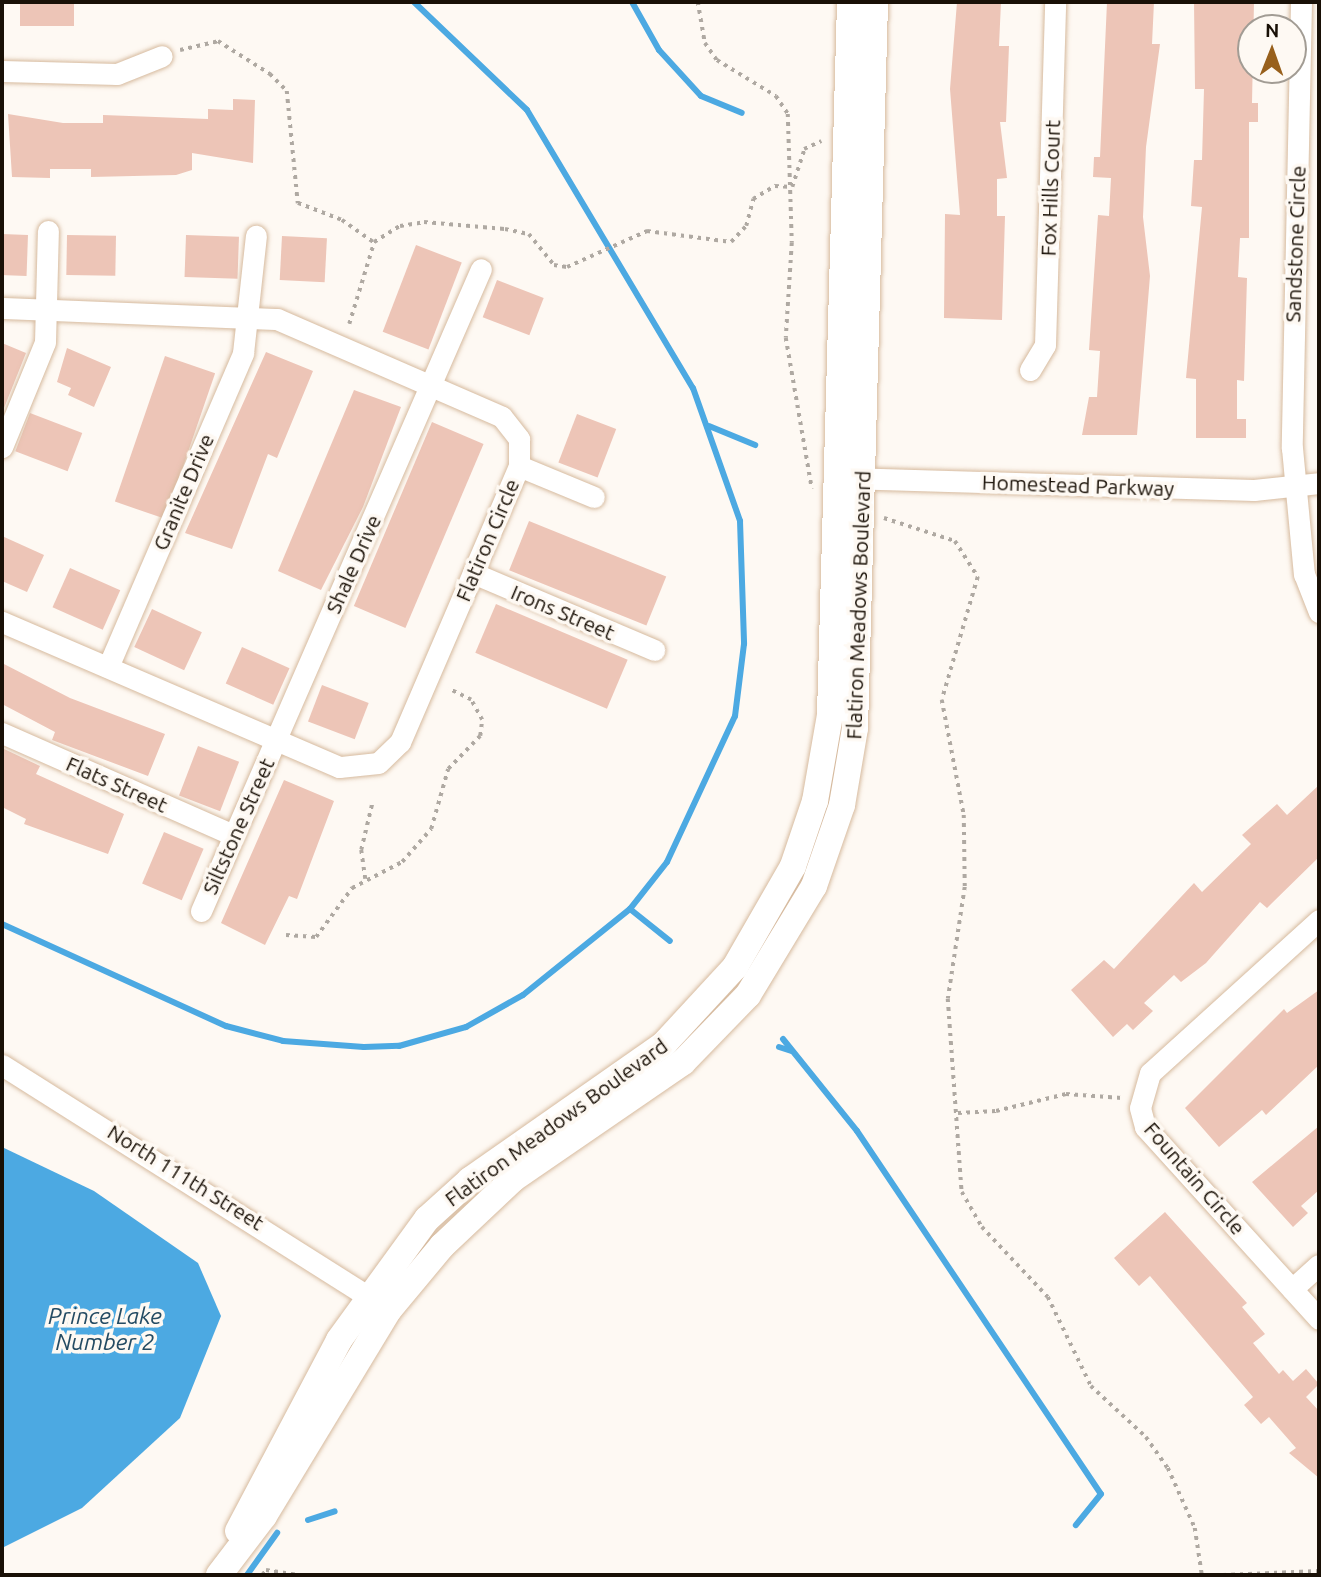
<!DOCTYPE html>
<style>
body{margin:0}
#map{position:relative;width:1321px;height:1577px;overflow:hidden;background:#fef9f3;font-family:Ubuntu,sans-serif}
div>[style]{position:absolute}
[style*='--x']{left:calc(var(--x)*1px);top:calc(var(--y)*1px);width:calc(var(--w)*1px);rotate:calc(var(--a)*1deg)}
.water>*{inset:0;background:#4ca9e2}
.stream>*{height:6px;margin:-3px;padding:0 3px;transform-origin:3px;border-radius:3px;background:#4ca9e2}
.building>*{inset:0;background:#edc5b7;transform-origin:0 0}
.path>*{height:3.5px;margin-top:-1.75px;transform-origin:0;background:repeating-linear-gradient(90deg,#afa9a2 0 3.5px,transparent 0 8.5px)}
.roads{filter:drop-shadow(0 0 2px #d6ba9e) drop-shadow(0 0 2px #d6ba9e)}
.minor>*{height:21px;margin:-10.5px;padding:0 10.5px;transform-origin:10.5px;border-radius:10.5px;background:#fff}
.tertiary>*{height:26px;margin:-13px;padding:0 13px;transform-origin:13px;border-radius:13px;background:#fff}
span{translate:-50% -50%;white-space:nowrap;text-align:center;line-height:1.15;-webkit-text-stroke:7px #fef9f3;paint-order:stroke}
.street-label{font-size:21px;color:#191006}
.water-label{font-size:23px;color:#244b63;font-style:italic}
.frame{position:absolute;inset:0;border:4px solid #191006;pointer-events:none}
.north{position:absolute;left:1237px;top:14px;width:70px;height:70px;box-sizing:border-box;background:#fef9f3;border:2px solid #a29c94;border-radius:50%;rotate:1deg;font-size:19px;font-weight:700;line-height:28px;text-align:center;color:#191006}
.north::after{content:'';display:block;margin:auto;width:24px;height:32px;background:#98601c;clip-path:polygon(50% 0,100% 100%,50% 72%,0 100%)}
</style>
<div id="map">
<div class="water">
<div style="clip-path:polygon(2px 1147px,94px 1191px,198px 1263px,221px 1316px,180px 1418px,82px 1508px,2px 1548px)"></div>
</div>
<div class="stream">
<div style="--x:414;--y:2;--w:156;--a:43.7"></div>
<div style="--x:527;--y:110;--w:324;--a:59.2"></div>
<div style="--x:693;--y:388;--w:141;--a:70.5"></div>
<div style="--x:740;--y:521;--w:123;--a:88.1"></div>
<div style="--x:744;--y:644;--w:73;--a:97.1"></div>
<div style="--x:735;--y:716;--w:161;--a:115"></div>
<div style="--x:667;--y:862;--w:60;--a:128.2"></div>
<div style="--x:630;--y:909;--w:51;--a:38.7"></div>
<div style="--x:632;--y:2;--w:55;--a:60.6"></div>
<div style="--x:659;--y:50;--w:62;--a:47.6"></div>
<div style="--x:701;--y:96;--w:44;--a:22.5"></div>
<div style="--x:709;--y:426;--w:50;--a:22.4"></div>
<div style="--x:2;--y:924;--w:246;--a:24.5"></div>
<div style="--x:226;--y:1026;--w:59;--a:14.7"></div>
<div style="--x:283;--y:1041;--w:81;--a:4.2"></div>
<div style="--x:364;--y:1047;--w:35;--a:-2"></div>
<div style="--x:399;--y:1046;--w:70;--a:-15.8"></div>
<div style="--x:466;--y:1027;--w:65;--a:-29.3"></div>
<div style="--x:523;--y:995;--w:137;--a:-38.8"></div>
<div style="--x:783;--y:1039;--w:118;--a:51.2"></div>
<div style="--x:857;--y:1131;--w:437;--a:56.1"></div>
<div style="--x:1101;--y:1494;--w:40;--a:129"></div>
<div style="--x:779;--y:1047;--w:13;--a:18"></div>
<div style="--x:308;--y:1520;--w:28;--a:-18"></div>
<div style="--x:247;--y:1575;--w:52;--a:-54.5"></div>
</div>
<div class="building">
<div style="left:20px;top:2px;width:54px;height:24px"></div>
<div style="clip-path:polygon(957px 2px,1001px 2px,999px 46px,1009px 46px,1006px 122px,1000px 122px,1007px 178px,997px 179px,997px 216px,1005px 216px,1002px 320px,944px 318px,945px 214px,960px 215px,950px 89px)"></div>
<div style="clip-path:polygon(1107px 2px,1154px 2px,1152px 44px,1160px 44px,1146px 147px,1143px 217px,1150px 276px,1137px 435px,1082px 435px,1089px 397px,1097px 397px,1100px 351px,1089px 350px,1098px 215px,1109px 216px,1111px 178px,1093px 177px,1094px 157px,1100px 157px)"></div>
<div style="clip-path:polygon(1194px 2px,1254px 2px,1252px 103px,1258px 103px,1258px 122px,1249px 122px,1249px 238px,1240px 238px,1238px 277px,1247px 278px,1244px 381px,1237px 380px,1237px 419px,1246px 419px,1246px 438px,1196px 438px,1196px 379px,1186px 378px,1202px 207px,1191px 206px,1194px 160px,1202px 160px,1204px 89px,1195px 89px)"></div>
<div style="clip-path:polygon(233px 99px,255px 100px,253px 163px,192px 153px,192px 170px,176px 175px,91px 177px,91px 169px,50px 169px,50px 178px,12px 177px,8px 114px,63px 123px,103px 123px,103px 115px,208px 119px,208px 109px,233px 110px)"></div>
<div style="left:2px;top:234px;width:26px;height:41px;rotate:2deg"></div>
<div style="left:67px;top:235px;width:49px;height:40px;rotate:1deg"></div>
<div style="left:186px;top:235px;width:53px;height:42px;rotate:2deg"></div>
<div style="left:282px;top:236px;width:45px;height:44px;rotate:3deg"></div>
<div style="left:416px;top:245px;width:49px;height:93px;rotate:21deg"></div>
<div style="left:497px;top:280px;width:50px;height:40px;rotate:21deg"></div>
<div style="clip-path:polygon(2px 343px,26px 353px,2px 413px)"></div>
<div style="clip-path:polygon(67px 348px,111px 367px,94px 407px,68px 395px,71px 388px,57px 382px)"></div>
<div style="clip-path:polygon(266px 352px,313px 371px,277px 458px,268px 454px,232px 549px,185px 533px)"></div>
<div style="left:165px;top:356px;width:53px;height:154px;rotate:19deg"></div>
<div style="clip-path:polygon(354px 390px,401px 407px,363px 507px,321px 590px,278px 571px)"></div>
<div style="left:30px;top:413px;width:56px;height:41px;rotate:21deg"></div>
<div style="left:577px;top:414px;width:42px;height:52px;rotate:21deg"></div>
<div style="left:432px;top:422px;width:56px;height:200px;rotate:23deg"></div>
<div style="left:529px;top:521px;width:148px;height:53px;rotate:22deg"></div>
<div style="clip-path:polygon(2px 536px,44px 555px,27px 592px,2px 581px)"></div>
<div style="left:70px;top:568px;width:55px;height:43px;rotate:24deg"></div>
<div style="left:496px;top:604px;width:143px;height:53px;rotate:23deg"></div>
<div style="left:152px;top:609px;width:55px;height:42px;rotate:25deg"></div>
<div style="left:242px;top:647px;width:52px;height:40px;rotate:24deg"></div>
<div style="clip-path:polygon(2px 663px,70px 698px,165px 734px,148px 776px,52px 740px,55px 732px,2px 704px)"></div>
<div style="left:322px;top:685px;width:50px;height:39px;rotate:21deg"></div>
<div style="left:198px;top:746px;width:44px;height:53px;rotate:21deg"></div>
<div style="clip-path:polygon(2px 748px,40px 766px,36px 774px,124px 814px,108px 854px,24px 824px,26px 819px,2px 807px)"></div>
<div style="clip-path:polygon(284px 780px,334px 801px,297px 899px,289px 896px,265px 945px,221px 923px)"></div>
<div style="clip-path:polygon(1319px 785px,1319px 857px,1267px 908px,1260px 902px,1206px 963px,1181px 982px,1174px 975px,1144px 1003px,1153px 1011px,1133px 1030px,1127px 1024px,1113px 1037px,1071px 990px,1104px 960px,1114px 969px,1194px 883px,1202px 892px,1251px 844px,1242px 835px,1277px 804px,1287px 815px)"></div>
<div style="left:164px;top:832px;width:43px;height:56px;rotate:23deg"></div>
<div style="clip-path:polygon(1319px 990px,1319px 1065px,1266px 1115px,1262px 1110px,1219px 1147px,1185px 1108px,1284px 1009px,1287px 1013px)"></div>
<div style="clip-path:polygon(1319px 1126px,1319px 1190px,1301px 1206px,1308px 1213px,1293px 1227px,1252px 1182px)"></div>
<div style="clip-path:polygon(1165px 1212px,1247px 1303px,1242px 1307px,1265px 1334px,1253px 1343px,1279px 1374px,1283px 1370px,1293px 1381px,1306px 1369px,1319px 1384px,1306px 1397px,1319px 1411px,1319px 1478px,1289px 1453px,1296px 1448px,1269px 1417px,1261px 1424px,1244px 1405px,1253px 1397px,1150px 1276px,1139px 1286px,1114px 1258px)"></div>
</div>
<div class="path">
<div style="--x:698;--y:2;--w:42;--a:80.3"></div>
<div style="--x:705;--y:43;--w:21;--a:55"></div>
<div style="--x:717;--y:60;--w:69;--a:31.4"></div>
<div style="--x:776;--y:96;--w:22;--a:56"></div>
<div style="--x:788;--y:114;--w:129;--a:88.2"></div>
<div style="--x:792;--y:243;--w:95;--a:93.6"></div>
<div style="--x:786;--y:338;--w:153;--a:80.2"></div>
<div style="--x:180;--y:50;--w:39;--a:-13"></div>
<div style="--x:218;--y:41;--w:62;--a:32.4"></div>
<div style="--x:270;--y:74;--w:24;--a:45"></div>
<div style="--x:287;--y:91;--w:113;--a:84.4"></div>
<div style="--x:298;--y:203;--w:47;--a:21.1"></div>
<div style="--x:342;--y:220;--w:39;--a:35"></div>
<div style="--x:374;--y:242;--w:31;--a:-32"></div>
<div style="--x:400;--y:226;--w:24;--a:-9"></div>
<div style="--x:424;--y:222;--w:81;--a:4.9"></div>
<div style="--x:505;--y:229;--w:25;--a:12"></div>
<div style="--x:529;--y:234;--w:40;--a:51"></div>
<div style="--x:554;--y:265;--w:13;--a:9"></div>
<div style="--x:567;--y:267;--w:88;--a:-24.2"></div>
<div style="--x:647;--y:231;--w:85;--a:7.5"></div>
<div style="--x:731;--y:242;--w:22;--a:-47"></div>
<div style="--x:746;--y:226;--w:28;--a:-75"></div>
<div style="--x:753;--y:199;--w:26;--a:-31"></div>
<div style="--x:775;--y:186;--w:17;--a:3"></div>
<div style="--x:792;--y:187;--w:40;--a:-72"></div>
<div style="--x:804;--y:149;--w:19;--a:-25"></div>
<div style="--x:349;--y:324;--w:86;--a:-73"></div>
<div style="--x:884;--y:518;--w:75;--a:17.9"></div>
<div style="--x:955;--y:541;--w:43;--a:57.4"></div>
<div style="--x:978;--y:577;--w:128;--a:106.3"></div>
<div style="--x:942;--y:700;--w:117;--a:79.2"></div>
<div style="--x:964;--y:815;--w:72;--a:89.2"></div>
<div style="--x:965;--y:887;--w:113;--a:98.6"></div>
<div style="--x:948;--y:999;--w:194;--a:85.9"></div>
<div style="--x:962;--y:1192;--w:40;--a:60.3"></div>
<div style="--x:982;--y:1227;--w:96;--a:46.7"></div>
<div style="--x:1048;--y:1297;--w:99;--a:64.2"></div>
<div style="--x:1091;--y:1386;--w:75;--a:42.8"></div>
<div style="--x:1146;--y:1437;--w:38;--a:55"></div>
<div style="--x:1168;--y:1468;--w:66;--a:65.8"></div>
<div style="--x:1195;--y:1528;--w:48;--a:81.5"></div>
<div style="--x:365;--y:879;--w:29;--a:-98"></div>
<div style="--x:361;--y:850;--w:47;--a:-76.6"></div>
<div style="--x:286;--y:935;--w:30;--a:4"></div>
<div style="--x:316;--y:937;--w:61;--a:-53.7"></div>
<div style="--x:352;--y:888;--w:56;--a:-27.5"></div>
<div style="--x:402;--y:862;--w:44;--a:-48.7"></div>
<div style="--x:431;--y:829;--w:62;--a:-74.2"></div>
<div style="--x:448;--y:769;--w:46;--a:-45.9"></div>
<div style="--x:480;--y:736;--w:16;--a:-83"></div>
<div style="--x:482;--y:720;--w:23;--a:-119"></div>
<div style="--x:471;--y:700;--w:25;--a:-154"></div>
<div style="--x:958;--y:1113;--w:38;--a:-3"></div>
<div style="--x:996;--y:1111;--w:72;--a:-13.7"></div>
<div style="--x:1066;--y:1094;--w:56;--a:4.1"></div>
<div style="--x:262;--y:1575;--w:6;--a:-51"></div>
<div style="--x:266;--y:1570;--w:31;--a:9"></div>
<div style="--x:1223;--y:1575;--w:96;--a:-2.4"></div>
</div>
<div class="roads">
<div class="minor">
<div style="--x:1301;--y:2;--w:446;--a:91.2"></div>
<div style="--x:1292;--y:448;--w:127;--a:84.6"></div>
<div style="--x:1304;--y:574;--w:41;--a:68.5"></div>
<div style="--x:2;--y:71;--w:115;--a:1.5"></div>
<div style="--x:117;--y:74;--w:48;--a:-21.8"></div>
<div style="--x:2;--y:308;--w:275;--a:2.3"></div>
<div style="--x:277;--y:319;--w:245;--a:23.5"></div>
<div style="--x:502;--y:417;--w:28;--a:52"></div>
<div style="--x:519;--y:439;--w:27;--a:90"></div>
<div style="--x:519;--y:466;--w:301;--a:113.3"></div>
<div style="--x:400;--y:742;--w:30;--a:136"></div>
<div style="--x:378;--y:763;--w:39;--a:174"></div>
<div style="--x:339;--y:767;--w:367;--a:-156.7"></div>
<div style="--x:1030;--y:370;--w:29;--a:-59"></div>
<div style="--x:1045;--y:345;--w:343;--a:-88.3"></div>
<div style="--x:2;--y:447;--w:113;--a:-67.7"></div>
<div style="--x:45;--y:342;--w:111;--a:-88.5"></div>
<div style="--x:519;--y:466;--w:81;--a:22.5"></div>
<div style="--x:846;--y:478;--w:408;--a:1.7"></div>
<div style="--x:1254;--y:490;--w:65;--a:-6.1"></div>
<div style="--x:473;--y:573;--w:197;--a:23"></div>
<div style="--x:108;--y:667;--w:342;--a:-66.7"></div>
<div style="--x:243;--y:353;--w:118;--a:-83.7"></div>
<div style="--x:2;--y:733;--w:253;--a:23.8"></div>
<div style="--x:201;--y:911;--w:700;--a:-66.44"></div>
<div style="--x:1319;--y:920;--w:228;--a:137.8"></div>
<div style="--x:1150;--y:1073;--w:36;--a:106"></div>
<div style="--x:1140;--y:1108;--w:20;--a:75"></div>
<div style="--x:1145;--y:1127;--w:259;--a:47.8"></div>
<div style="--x:2;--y:1065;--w:449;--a:32.3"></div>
<div style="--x:1292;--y:1289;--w:36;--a:-42"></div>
</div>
<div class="tertiary">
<div style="--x:238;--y:1531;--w:216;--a:-62.1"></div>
<div style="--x:339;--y:1340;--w:150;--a:-54"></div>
<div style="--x:427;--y:1219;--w:58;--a:-42.2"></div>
<div style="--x:470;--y:1180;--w:237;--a:-35"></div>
<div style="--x:664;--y:1044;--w:105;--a:-47.3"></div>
<div style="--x:735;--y:967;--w:116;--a:-60.1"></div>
<div style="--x:793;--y:866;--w:69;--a:-71.3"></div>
<div style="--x:815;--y:801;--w:87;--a:-80.1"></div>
<div style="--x:830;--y:715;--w:713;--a:-88.39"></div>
<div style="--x:219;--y:1575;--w:74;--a:-52.7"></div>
<div style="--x:264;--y:1516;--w:240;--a:-58.8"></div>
<div style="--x:388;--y:1311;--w:85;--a:-50.3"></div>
<div style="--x:442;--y:1246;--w:98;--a:-43.3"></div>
<div style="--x:513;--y:1179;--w:206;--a:-34.5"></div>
<div style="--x:683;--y:1062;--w:93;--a:-45.9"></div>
<div style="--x:748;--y:995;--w:127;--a:-58.8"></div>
<div style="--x:814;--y:886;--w:86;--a:-70.9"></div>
<div style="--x:842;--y:805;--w:78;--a:-80.4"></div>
<div style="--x:855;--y:728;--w:726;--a:-88.42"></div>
</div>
</div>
<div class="street-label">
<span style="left:1050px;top:188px;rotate:-88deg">Fox Hills Court</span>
<span style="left:1295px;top:244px;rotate:-88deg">Sandstone Circle</span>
<span style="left:1078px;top:485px;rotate:2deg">Homestead Parkway</span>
<span style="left:183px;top:492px;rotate:-67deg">Granite Drive</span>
<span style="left:487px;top:540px;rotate:-67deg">Flatiron Circle</span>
<span style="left:353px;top:564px;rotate:-66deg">Shale Drive</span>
<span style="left:858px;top:605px;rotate:-88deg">Flatiron Meadows Boulevard</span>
<span style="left:563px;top:612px;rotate:23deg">Irons Street</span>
<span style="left:117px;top:784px;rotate:24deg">Flats Street</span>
<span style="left:238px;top:826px;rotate:-66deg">Siltstone Street</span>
<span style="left:556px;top:1122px;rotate:-36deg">Flatiron Meadows Boulevard</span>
<span style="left:186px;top:1177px;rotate:32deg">North 111th Street</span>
<span style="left:1195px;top:1178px;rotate:49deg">Fountain Circle</span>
</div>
<div class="water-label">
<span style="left:105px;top:1329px">Prince Lake<br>Number 2</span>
</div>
<div class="frame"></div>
<div class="north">N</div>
</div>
